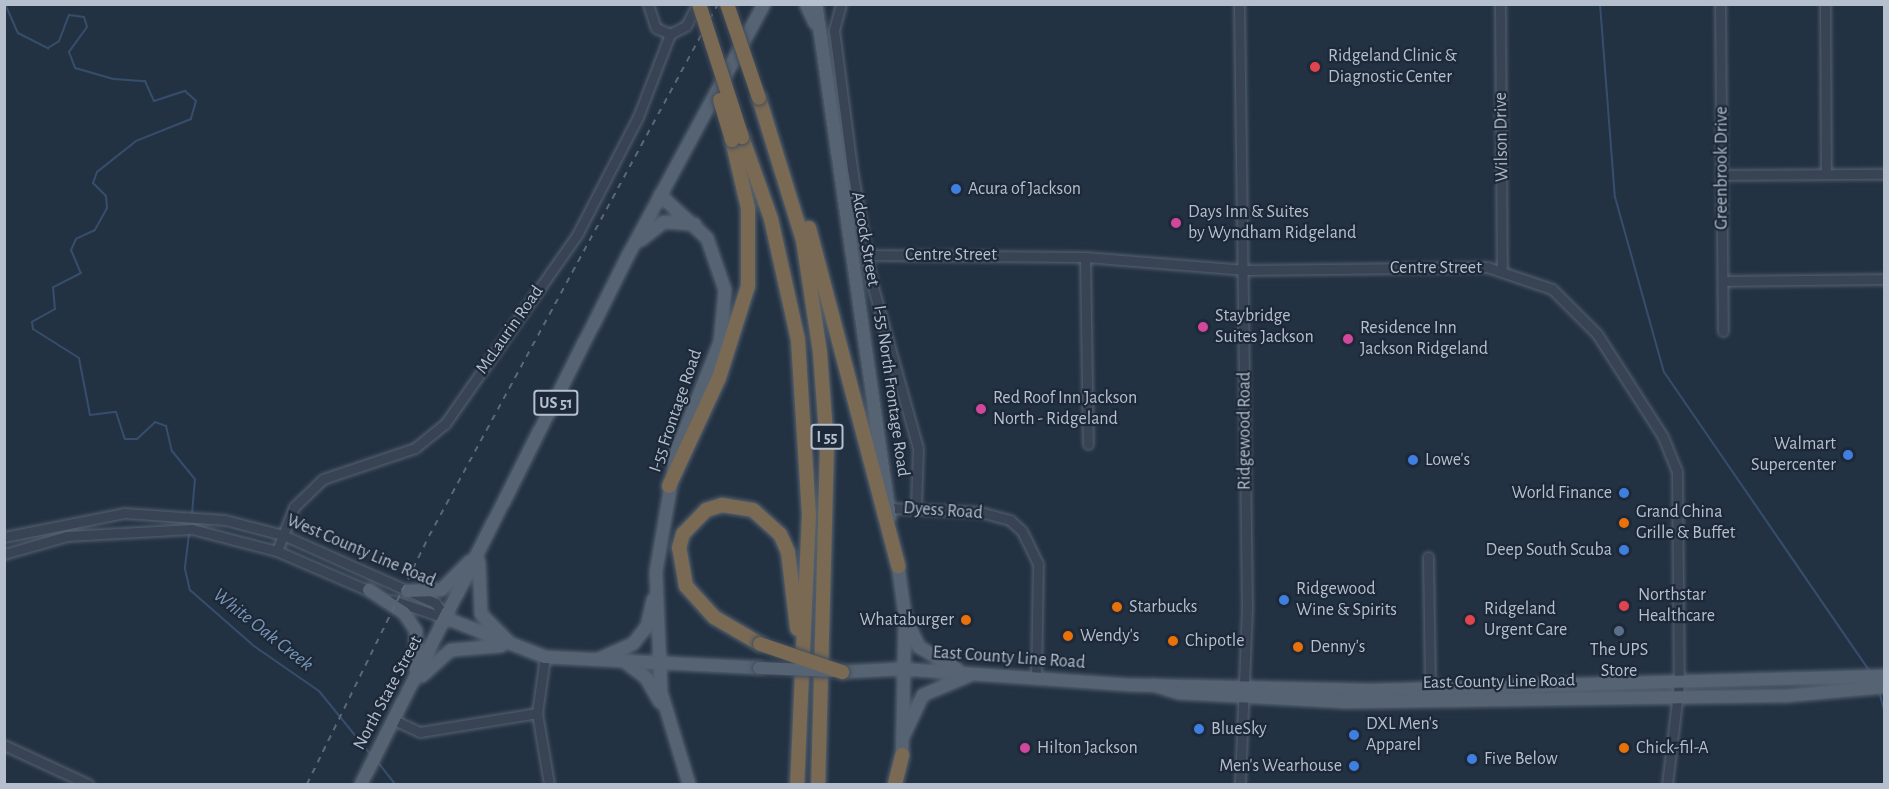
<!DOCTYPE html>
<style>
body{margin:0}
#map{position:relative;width:1889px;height:789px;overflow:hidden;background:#233243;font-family:"Alegreya Sans",sans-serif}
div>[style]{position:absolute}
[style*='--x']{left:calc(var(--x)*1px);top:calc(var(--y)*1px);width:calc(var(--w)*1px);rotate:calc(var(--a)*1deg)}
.stream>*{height:2px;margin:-1px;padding:0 1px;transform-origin:1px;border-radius:1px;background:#364e6c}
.roads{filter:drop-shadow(0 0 2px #566270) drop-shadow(0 0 2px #566270)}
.minor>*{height:9px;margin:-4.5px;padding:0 4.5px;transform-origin:4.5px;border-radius:4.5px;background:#384453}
.major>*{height:12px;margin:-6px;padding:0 6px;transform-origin:6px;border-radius:6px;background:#566373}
.highway>*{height:14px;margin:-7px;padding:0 7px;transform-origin:7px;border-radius:7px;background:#7a6a54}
.rail>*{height:2px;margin-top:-1px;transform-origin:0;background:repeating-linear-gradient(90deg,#5a687a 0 6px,transparent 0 12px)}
.bridges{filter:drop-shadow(0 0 2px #424d5c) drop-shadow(0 0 2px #424d5c)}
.major-bridge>*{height:12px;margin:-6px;padding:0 6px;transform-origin:6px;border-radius:6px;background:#566373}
.highway-bridge>*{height:14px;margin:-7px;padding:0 7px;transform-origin:7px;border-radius:7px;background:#7a6a54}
.dots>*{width:16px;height:16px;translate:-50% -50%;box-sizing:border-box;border:3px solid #1d2938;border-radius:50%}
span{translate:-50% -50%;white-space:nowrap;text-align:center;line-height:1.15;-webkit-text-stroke:4.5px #1d2938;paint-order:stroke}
.shield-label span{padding:2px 4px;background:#1d2938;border:2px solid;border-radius:4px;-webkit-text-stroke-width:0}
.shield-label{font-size:16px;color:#b5bfcd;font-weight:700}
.poi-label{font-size:18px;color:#b5bfcd}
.left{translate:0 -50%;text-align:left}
.right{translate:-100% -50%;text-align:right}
.street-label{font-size:18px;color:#b5bfcd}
.water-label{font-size:20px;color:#7a96b7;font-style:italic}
.frame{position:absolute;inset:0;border:6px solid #b5bfcd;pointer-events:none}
</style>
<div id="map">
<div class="stream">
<div style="--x:5;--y:4;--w:32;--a:66"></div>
<div style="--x:18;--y:33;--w:34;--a:27"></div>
<div style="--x:48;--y:48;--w:13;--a:-32"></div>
<div style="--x:59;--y:41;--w:28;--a:-69"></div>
<div style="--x:69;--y:15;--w:15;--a:8"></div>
<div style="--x:84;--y:17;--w:10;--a:73"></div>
<div style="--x:87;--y:27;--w:31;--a:126"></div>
<div style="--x:69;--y:52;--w:17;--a:69"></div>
<div style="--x:75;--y:68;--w:41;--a:15.8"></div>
<div style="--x:114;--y:79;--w:31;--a:4"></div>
<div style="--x:145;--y:81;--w:22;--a:66"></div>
<div style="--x:154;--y:101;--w:33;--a:-18"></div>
<div style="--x:185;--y:91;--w:15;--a:42"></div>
<div style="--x:196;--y:101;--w:19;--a:106"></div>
<div style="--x:191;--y:119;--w:59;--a:158.2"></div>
<div style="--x:136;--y:141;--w:50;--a:141.5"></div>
<div style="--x:97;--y:172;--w:12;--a:110"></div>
<div style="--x:93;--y:183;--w:18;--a:45"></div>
<div style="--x:106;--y:196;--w:12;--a:85"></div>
<div style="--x:107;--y:208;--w:25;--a:119"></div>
<div style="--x:95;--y:230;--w:21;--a:155"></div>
<div style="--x:76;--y:239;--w:12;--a:114"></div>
<div style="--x:71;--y:250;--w:25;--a:67"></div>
<div style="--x:81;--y:273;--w:31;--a:153"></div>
<div style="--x:53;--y:287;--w:22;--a:85"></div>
<div style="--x:55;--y:309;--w:26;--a:151"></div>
<div style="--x:32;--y:322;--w:7;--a:82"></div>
<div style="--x:33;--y:329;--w:54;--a:32.2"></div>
<div style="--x:79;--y:358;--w:58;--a:79.1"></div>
<div style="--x:90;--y:415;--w:26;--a:-7"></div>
<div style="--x:116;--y:412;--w:28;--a:72"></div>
<div style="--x:125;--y:439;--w:12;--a:0"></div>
<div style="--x:137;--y:439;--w:25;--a:-43"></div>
<div style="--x:155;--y:422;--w:12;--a:20"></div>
<div style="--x:166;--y:426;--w:26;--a:77"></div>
<div style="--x:172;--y:451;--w:36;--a:51"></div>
<div style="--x:195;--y:479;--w:37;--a:95"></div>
<div style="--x:1600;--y:4;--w:194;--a:85.6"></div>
<div style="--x:1615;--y:197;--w:182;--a:74.4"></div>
<div style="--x:1664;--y:372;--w:362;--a:55.5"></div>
<div style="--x:189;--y:534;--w:35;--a:97"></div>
<div style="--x:185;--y:569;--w:22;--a:77"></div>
<div style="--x:190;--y:590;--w:85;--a:41.2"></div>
<div style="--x:254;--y:646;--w:79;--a:34.7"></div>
<div style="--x:319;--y:691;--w:82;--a:50.9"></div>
<div style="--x:1880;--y:695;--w:16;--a:75"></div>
<div style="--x:377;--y:761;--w:29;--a:52"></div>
</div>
<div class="roads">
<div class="minor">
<div style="--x:648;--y:4;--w:25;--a:72"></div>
<div style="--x:656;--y:28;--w:15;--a:23"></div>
<div style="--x:670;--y:34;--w:18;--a:-27"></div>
<div style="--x:686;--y:26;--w:25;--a:-63"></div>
<div style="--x:841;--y:4;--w:27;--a:105"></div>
<div style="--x:834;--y:30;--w:140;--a:82.6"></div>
<div style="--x:852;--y:169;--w:113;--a:80.3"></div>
<div style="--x:871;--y:280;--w:174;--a:74.4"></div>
<div style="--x:918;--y:448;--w:58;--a:92"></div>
<div style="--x:1239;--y:4;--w:604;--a:89.24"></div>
<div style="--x:1247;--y:608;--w:176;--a:92.3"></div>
<div style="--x:1500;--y:4;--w:266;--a:89.6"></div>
<div style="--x:1720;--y:4;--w:327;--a:89.5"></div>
<div style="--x:1825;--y:4;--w:170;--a:89.7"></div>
<div style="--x:1722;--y:175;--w:162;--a:-0.4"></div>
<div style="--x:867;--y:255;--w:218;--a:0.5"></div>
<div style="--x:1085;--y:257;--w:161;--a:4.6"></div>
<div style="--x:1245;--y:270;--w:242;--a:-0.7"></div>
<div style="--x:1487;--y:267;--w:69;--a:18.7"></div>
<div style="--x:1552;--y:289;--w:64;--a:45"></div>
<div style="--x:1597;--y:334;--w:122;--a:57.3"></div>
<div style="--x:1663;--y:437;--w:37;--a:68"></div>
<div style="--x:1677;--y:471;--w:213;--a:89.5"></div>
<div style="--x:1679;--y:684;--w:101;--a:96.8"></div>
<div style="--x:1085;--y:257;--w:187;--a:89.1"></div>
<div style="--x:1723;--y:281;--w:161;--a:-0.7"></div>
<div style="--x:888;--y:508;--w:92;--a:2.5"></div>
<div style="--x:980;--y:512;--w:31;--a:15"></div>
<div style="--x:1010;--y:520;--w:16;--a:43"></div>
<div style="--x:1022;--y:531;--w:37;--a:64"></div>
<div style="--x:1038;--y:564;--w:114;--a:91"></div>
<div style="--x:4;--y:537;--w:122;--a:-11.3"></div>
<div style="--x:124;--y:513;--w:101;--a:4"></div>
<div style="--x:225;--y:520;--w:60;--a:14.5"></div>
<div style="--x:283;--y:535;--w:167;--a:24.1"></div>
<div style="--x:435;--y:603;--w:21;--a:51"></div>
<div style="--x:277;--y:551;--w:47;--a:-68.9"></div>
<div style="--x:294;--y:507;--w:40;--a:-44"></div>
<div style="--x:323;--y:479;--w:97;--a:-18.6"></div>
<div style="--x:415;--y:448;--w:38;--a:-39"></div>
<div style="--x:445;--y:424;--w:233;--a:-55.1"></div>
<div style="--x:578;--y:233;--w:131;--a:-62.7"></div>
<div style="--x:638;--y:117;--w:89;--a:-68.9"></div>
<div style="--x:4;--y:554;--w:66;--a:-15.9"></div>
<div style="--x:67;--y:536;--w:125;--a:-3.2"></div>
<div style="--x:192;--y:529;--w:88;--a:14.5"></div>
<div style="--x:277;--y:551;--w:106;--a:23.4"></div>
<div style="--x:1428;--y:557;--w:130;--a:89.1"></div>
<div style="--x:392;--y:600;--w:59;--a:18.7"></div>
<div style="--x:537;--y:713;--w:57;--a:-81.9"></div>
<div style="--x:394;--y:720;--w:29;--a:25"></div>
<div style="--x:420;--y:732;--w:119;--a:-9.2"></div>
<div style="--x:537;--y:713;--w:72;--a:80.4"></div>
<div style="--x:4;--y:745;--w:93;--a:24.9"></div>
</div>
<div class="major">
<div style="--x:806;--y:4;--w:21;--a:65"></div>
<div style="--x:816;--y:4;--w:518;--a:81.79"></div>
<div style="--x:660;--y:195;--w:64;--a:42.5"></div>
<div style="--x:707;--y:238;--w:55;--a:70.9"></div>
<div style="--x:725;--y:290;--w:52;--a:95.5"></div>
<div style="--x:720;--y:342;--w:116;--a:111.7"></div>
<div style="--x:677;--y:450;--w:124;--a:99.8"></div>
<div style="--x:656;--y:572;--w:120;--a:87.6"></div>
<div style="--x:661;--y:692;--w:96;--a:73.1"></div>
<div style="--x:641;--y:240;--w:29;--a:-38"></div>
<div style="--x:664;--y:222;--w:31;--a:4"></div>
<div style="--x:897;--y:558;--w:59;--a:82.1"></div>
<div style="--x:905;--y:616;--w:139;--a:91.2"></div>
<div style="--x:479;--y:562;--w:52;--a:87.8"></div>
<div style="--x:481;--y:614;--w:38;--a:45"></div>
<div style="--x:369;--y:590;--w:42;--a:33.3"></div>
<div style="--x:404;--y:613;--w:22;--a:56"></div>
<div style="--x:416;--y:631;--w:39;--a:90"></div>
<div style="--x:407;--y:591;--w:34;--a:-2"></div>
<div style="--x:441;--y:590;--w:41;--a:-45"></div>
<div style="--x:448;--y:619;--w:104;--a:21.4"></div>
<div style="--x:545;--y:657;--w:214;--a:2.9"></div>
<div style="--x:907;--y:621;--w:29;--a:65"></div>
<div style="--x:919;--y:647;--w:44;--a:30.1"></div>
<div style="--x:601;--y:658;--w:35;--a:-24"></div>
<div style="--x:633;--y:644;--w:23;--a:-52"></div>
<div style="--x:647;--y:626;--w:27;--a:-77"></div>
<div style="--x:625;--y:662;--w:26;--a:37"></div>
<div style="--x:646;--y:678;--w:28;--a:60"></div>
<div style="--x:842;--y:672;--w:59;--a:-2.9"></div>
<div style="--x:901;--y:669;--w:231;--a:4"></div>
<div style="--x:1131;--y:685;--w:245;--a:1.2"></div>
<div style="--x:1376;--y:690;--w:508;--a:-1.58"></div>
<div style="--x:422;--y:676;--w:39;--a:-42"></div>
<div style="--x:451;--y:650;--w:50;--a:-4.6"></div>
<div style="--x:1153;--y:685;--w:28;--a:17"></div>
<div style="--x:1180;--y:693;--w:164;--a:3.1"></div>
<div style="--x:1344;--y:702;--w:440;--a:-0.8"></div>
<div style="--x:1784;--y:696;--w:100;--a:-5.1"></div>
<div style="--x:904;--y:735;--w:44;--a:-64.6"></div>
<div style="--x:923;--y:695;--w:49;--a:-22.9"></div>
<div style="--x:361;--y:784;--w:596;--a:-63.18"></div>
<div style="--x:630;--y:252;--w:282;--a:-61.6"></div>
</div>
<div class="highway">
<div style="--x:759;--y:98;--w:149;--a:72.8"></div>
<div style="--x:803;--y:240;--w:114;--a:81.4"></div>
<div style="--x:820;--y:353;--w:93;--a:85.7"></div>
<div style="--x:827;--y:446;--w:338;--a:91.5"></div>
<div style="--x:742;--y:137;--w:87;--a:70.5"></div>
<div style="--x:771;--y:219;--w:124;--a:77.4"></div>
<div style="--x:798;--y:340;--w:174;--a:86.4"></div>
<div style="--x:809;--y:514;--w:270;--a:92.5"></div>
<div style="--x:809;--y:228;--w:350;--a:75.2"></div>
<div style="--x:669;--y:486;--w:119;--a:-65.2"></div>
<div style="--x:719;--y:378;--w:96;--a:-72.5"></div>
<div style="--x:748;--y:286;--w:78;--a:-90"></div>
<div style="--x:748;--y:208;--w:70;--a:-103.2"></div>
<div style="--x:760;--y:644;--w:53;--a:-149.6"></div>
<div style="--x:714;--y:617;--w:42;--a:-132.1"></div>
<div style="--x:686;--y:586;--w:39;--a:-100"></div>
<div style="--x:679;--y:548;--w:15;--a:-74"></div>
<div style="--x:683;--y:534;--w:33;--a:-46"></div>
<div style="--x:706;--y:510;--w:17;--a:-17"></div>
<div style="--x:722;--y:505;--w:31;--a:9"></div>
<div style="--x:753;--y:510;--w:36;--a:42"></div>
<div style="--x:780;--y:534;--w:20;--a:66"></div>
<div style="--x:788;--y:552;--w:77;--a:83.2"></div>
<div style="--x:895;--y:784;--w:30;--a:-76"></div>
</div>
</div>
<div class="rail">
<div style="--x:307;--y:784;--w:276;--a:-63.8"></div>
<div style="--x:429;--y:536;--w:605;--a:-61.49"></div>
</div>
<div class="bridges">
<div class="major-bridge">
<div style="--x:759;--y:668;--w:74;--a:2.3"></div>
</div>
<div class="highway-bridge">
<div style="--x:699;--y:4;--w:140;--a:72.1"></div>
<div style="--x:727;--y:4;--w:99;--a:71.2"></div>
<div style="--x:720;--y:100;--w:42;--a:73.3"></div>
<div style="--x:760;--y:644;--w:87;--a:18.9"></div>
</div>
</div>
<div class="dots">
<div style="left:1315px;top:67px;background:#e0444e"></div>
<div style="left:956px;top:189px;background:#3f7fe0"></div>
<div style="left:1176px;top:223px;background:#d1479c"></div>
<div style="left:1203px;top:327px;background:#d1479c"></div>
<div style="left:1348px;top:339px;background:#d1479c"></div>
<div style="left:981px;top:409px;background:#d1479c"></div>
<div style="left:1848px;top:455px;background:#3f7fe0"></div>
<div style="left:1413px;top:460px;background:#3f7fe0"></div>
<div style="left:1624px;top:493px;background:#3f7fe0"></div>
<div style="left:1624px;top:523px;background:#e8710a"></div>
<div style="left:1624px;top:550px;background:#3f7fe0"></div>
<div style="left:1284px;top:600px;background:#3f7fe0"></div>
<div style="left:1624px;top:606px;background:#e0444e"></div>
<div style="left:1117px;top:607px;background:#e8710a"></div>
<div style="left:966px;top:620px;background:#e8710a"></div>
<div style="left:1470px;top:620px;background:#e0444e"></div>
<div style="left:1619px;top:631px;background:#5c6f8a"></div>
<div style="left:1068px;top:636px;background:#e8710a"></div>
<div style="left:1173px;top:641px;background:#e8710a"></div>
<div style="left:1298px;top:647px;background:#e8710a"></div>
<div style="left:1199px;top:729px;background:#3f7fe0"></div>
<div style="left:1354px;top:735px;background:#3f7fe0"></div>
<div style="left:1025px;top:748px;background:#d1479c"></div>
<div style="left:1624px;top:748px;background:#e8710a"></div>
<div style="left:1472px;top:759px;background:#3f7fe0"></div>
<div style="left:1354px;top:766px;background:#3f7fe0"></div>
</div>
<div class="shield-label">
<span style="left:556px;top:403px">US 51</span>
<span style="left:827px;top:437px">I 55</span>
</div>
<div class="poi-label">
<span class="left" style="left:1328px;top:67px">Ridgeland Clinic &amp;<br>Diagnostic Center</span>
<span class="left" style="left:968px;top:189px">Acura of Jackson</span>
<span class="left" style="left:1188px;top:223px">Days Inn &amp; Suites<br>by Wyndham Ridgeland</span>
<span class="left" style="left:1215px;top:327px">Staybridge<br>Suites Jackson</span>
<span class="left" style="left:1360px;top:339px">Residence Inn<br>Jackson Ridgeland</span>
<span class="left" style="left:993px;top:409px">Red Roof Inn Jackson<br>North - Ridgeland</span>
<span class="right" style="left:1836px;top:455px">Walmart<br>Supercenter</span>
<span class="left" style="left:1425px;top:460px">Lowe's</span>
<span class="right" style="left:1612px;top:493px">World Finance</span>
<span class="left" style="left:1636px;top:523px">Grand China<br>Grille &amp; Buffet</span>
<span class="right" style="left:1612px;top:550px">Deep South Scuba</span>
<span class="left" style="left:1296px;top:600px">Ridgewood<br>Wine &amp; Spirits</span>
<span class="left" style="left:1638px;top:606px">Northstar<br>Healthcare</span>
<span class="left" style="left:1129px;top:607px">Starbucks</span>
<span class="left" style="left:1484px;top:620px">Ridgeland<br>Urgent Care</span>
<span class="right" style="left:954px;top:620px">Whataburger</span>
<span class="left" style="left:1080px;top:636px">Wendy's</span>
<span class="left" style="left:1185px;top:641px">Chipotle</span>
<span class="left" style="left:1310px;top:647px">Denny's</span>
<span style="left:1619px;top:661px">The UPS<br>Store</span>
<span class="left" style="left:1366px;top:735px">DXL Men's<br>Apparel</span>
<span class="left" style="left:1211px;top:729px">BlueSky</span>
<span class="left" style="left:1037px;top:748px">Hilton Jackson</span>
<span class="left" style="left:1636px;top:748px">Chick-fil-A</span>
<span class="left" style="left:1484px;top:759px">Five Below</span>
<span class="right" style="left:1342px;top:766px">Men's Wearhouse</span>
</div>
<div class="street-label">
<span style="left:1502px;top:137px;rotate:-91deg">Wilson Drive</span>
<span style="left:1722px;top:168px;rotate:-90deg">Greenbrook Drive</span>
<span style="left:865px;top:239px;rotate:80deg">Adcock Street</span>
<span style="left:951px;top:255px">Centre Street</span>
<span style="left:1436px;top:268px">Centre Street</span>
<span style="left:510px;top:330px;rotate:-55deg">McLaurin Road</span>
<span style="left:891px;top:391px;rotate:82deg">I-55 North Frontage Road</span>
<span style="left:676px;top:411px;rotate:-71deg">I-55 Frontage Road</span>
<span style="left:1245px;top:431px;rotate:-90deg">Ridgewood Road</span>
<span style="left:943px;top:511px;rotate:4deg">Dyess Road</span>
<span style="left:361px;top:551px;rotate:23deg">West County Line Road</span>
<span style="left:1009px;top:658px;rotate:4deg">East County Line Road</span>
<span style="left:1499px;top:682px;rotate:-1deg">East County Line Road</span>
<span style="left:388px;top:693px;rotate:-62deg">North State Street</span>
</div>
<div class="water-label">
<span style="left:263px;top:630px;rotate:38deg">White Oak Creek</span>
</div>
<div class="frame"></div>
</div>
